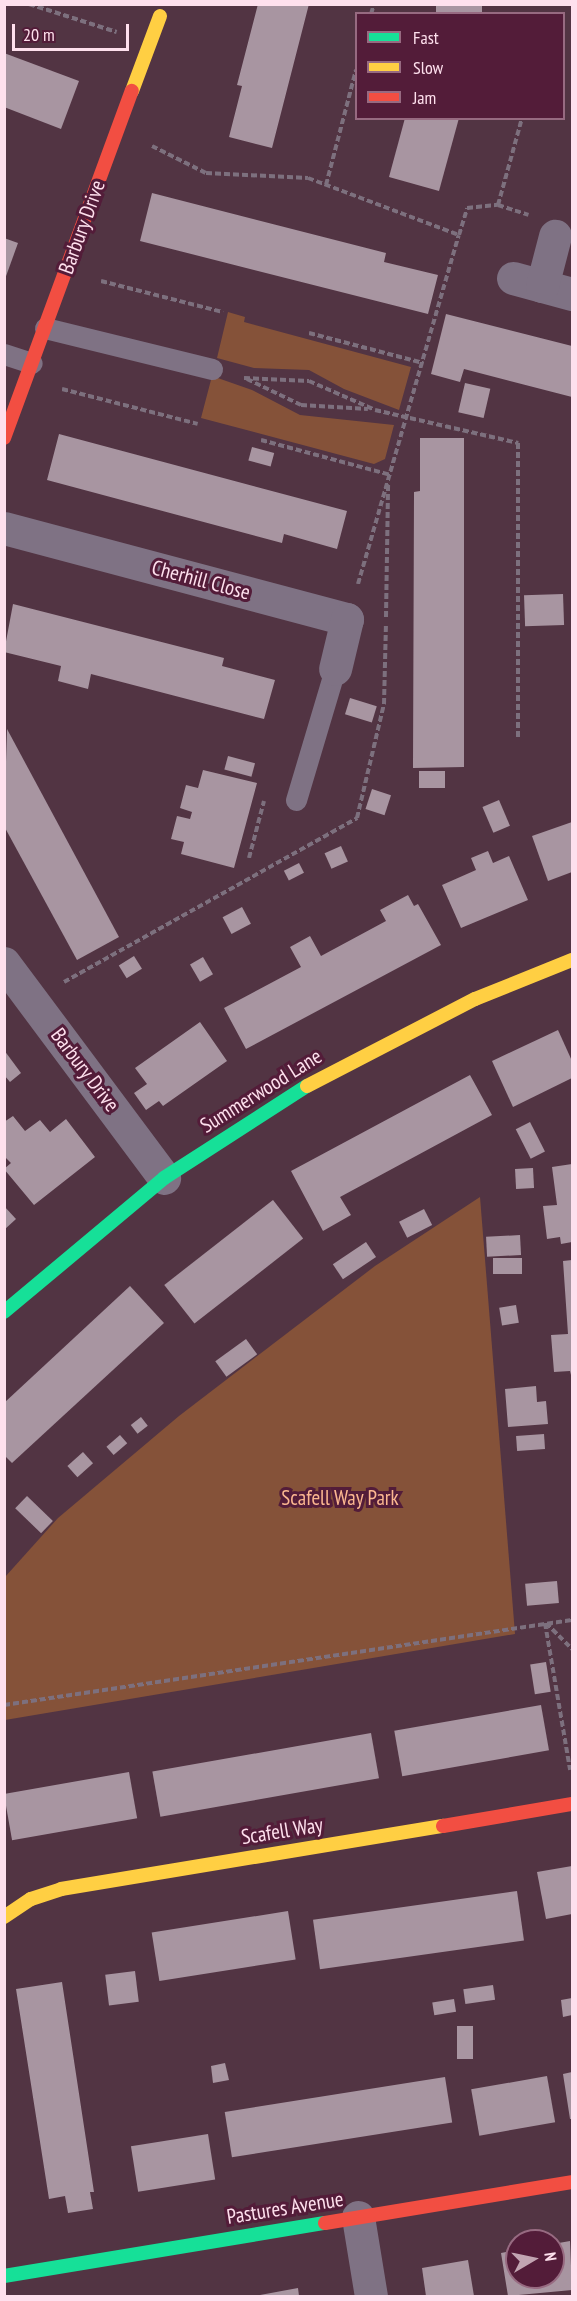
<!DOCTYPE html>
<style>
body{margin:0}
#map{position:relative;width:577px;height:2301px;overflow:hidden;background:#523443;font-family:"PT Sans Narrow",sans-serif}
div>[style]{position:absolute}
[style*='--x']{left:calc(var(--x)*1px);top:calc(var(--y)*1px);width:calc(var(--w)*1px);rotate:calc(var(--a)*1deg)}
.green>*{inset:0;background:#855239}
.building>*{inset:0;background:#a895a1;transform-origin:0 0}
.path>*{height:4px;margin-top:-2px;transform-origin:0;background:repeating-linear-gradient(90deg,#7d707e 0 6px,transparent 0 9px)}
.lane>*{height:21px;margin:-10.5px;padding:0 10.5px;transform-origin:10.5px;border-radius:10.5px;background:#7f7284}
.street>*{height:33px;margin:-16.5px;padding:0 16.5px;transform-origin:16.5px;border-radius:16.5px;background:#7f7284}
.fast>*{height:14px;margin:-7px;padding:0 7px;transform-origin:7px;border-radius:7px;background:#16e098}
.slow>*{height:14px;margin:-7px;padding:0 7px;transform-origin:7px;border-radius:7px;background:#ffcf43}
.jam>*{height:14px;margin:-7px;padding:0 7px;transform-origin:7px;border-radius:7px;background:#f24e42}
span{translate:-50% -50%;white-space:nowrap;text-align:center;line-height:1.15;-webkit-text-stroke:6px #531c39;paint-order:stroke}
.street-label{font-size:21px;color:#fee0ed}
.park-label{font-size:21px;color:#fbb790}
.frame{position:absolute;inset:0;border:6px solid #fee0ed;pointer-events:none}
.legend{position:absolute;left:355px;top:12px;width:210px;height:108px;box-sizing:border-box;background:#531c39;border:2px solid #976a81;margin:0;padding:8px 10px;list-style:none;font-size:18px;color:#fee0ed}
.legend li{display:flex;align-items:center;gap:12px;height:30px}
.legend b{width:30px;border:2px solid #976a81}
.north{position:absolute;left:505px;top:2229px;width:60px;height:60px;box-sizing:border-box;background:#531c39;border:2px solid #976a81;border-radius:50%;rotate:81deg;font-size:16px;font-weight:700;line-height:24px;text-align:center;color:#fee0ed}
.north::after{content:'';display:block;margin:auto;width:21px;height:27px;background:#c2a4b2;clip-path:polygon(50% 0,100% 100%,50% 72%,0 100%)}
.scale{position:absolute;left:12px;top:24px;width:117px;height:27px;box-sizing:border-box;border:3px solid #fee0ed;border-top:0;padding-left:8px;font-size:18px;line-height:21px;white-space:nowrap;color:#fee0ed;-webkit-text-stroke:4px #531c39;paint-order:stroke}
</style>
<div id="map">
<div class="green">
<div style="clip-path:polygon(228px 312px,245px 317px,244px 322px,411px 367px,399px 410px,344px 389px,309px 370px,254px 368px,217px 358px)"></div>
<div style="clip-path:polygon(212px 376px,252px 390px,300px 415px,394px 425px,385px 459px,374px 464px,201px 418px)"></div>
<div style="clip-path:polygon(480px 1197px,515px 1634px,5px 1720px,5px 1577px,58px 1518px,179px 1416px,375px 1266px)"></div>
</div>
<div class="building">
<div style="clip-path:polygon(258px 4px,309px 4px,272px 148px,229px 137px,242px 86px,237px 85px)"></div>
<div style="left:436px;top:4px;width:46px;height:10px"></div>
<div style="clip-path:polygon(4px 53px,79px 81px,61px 129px,4px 107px)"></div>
<div style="clip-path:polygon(405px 118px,459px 118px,439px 191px,389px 177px)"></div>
<div style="clip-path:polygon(152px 193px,386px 253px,384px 262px,438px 275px,428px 314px,140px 241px)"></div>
<div style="clip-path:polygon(4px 238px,18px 243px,5px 279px,4px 279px)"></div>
<div style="clip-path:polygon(446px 314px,572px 346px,572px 397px,464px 369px,460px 382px,431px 374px)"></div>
<div style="left:465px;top:383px;width:26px;height:30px;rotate:13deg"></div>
<div style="clip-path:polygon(59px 434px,347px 511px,337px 549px,284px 534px,282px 543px,47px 480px)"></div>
<div style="clip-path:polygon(420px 438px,464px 438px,464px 767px,413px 768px,414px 492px,420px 491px)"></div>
<div style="left:252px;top:447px;width:23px;height:14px;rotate:15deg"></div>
<div style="left:563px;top:594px;width:31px;height:39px;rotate:88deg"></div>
<div style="clip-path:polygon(13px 604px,224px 658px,222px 666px,275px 680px,264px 719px,91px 674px,88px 689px,58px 681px,61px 666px,4px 652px)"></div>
<div style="left:350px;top:698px;width:28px;height:17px;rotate:17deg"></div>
<div style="clip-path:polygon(7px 729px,119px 937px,77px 960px,4px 826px)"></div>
<div style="left:228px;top:756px;width:28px;height:14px;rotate:15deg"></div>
<div style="clip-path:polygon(203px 770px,257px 783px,234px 868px,181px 854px,184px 842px,171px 839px,177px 816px,190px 819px,192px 812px,180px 808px,186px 785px,198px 788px)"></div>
<div style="left:419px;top:771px;width:26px;height:17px"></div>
<div style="left:372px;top:789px;width:20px;height:21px;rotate:18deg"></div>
<div style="left:499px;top:800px;width:28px;height:18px;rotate:67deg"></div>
<div style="clip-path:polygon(572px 822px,572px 872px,548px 881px,532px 836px)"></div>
<div style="left:341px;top:846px;width:17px;height:18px;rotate:66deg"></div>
<div style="clip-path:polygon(488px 851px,493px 863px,509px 856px,528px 900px,461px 928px,442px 885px,476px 870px,471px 858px)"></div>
<div style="left:299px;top:863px;width:11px;height:17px;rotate:63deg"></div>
<div style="clip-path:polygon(408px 895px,414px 906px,418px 904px,441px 945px,246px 1049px,224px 1008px,301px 967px,290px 947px,310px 936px,321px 956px,386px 921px,380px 910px)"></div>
<div style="left:242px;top:907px;width:19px;height:22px;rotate:62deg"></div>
<div style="left:134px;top:956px;width:15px;height:18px;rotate:58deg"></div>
<div style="left:203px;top:957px;width:20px;height:15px;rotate:60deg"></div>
<div style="clip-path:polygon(200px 1022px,227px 1061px,163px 1106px,159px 1101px,146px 1110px,134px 1093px,147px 1084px,135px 1068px)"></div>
<div style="clip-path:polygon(558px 1030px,572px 1061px,572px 1078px,513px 1107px,492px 1061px)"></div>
<div style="clip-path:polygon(4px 1050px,21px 1073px,10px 1082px,4px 1075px)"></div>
<div style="clip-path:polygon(470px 1075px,492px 1115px,340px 1197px,351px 1215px,323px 1231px,291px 1171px)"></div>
<div style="clip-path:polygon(13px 1116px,25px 1131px,40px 1120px,50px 1132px,66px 1119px,95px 1157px,34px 1205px,4px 1169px,11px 1163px,4px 1156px,4px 1122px)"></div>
<div style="left:530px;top:1122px;width:33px;height:16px;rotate:63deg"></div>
<div style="clip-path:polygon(572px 1164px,572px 1242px,561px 1244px,560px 1237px,547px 1239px,543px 1206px,557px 1205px,552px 1167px)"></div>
<div style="left:533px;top:1168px;width:20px;height:18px;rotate:87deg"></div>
<div style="left:273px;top:1200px;width:49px;height:138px;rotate:52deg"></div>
<div style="clip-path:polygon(4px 1206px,16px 1219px,4px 1230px)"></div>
<div style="left:424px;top:1209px;width:18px;height:28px;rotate:63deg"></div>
<div style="left:520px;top:1235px;width:20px;height:34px;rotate:87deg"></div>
<div style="left:366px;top:1242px;width:18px;height:40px;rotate:56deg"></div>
<div style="left:522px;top:1258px;width:16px;height:29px;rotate:90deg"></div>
<div style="clip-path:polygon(572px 1260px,572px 1375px,571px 1375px,570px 1371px,554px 1372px,551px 1335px,568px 1334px,563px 1261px)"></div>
<div style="clip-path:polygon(130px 1286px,164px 1323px,12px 1463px,4px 1455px,4px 1403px)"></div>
<div style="left:516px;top:1305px;width:18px;height:17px;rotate:81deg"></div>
<div style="left:246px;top:1339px;width:19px;height:38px;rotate:54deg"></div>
<div style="clip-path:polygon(536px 1386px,537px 1402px,546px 1401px,548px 1424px,508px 1427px,505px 1389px)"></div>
<div style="left:141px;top:1417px;width:11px;height:13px;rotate:52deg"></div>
<div style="left:544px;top:1434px;width:15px;height:28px;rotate:86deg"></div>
<div style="left:120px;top:1435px;width:11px;height:18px;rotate:49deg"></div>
<div style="left:83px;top:1452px;width:15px;height:21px;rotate:48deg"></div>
<div style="left:27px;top:1496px;width:36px;height:17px;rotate:44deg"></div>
<div style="left:557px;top:1581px;width:22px;height:32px;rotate:85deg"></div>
<div style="left:546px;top:1662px;width:30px;height:16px;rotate:81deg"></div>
<div style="left:541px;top:1705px;width:46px;height:149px;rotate:80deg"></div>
<div style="left:371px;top:1733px;width:46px;height:222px;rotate:80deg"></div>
<div style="left:129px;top:1772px;width:47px;height:127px;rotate:80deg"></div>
<div style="clip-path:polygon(572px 1866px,572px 1914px,546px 1919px,537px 1872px)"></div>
<div style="left:517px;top:1891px;width:50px;height:206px;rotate:82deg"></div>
<div style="left:288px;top:1911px;width:49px;height:138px;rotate:81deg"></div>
<div style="left:135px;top:1971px;width:31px;height:30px;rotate:83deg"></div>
<div style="clip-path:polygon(62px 1982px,94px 2192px,90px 2192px,93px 2209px,68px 2213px,65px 2196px,49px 2199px,16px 1989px)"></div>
<div style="left:493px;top:1985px;width:15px;height:30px;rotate:82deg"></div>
<div style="clip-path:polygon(572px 1998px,572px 2015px,563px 2017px,561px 2000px)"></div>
<div style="left:454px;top:1999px;width:13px;height:22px;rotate:81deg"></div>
<div style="left:457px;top:2026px;width:16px;height:33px"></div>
<div style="clip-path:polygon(225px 2063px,229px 2080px,213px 2083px,211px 2066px)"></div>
<div style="clip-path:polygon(572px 2072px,572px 2119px,570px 2119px,563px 2074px)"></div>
<div style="left:547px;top:2076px;width:47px;height:77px;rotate:80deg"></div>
<div style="left:445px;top:2077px;width:46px;height:223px;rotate:81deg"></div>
<div style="left:208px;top:2134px;width:46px;height:78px;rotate:81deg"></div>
<div style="clip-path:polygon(570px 2241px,572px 2290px,508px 2296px,501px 2253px,517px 2250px,517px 2277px,553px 2277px,553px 2244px)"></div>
<div style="clip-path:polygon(468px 2260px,474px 2296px,426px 2296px,422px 2268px)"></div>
<div style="clip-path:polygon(298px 2288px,299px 2296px,260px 2296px,260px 2295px)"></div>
</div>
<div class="path">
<div style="--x:29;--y:4;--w:92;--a:17.7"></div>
<div style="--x:371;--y:14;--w:10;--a:-73"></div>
<div style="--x:152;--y:146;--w:60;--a:26.6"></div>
<div style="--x:206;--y:173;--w:102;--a:2.8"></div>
<div style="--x:308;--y:178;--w:161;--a:20.7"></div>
<div style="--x:459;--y:235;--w:28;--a:-73"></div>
<div style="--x:467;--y:208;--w:31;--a:-6"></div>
<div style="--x:498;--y:205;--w:32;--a:18"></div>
<div style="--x:326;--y:185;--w:119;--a:-75.4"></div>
<div style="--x:498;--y:205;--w:90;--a:-74.6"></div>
<div style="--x:101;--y:281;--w:126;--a:14.3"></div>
<div style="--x:309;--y:333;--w:118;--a:14.7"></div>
<div style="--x:244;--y:378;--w:65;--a:2.6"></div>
<div style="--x:309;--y:381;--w:72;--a:23.7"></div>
<div style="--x:375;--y:410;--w:147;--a:13"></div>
<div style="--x:518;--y:443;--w:294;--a:90"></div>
<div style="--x:247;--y:379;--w:60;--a:25.7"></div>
<div style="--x:301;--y:405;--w:67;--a:3.4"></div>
<div style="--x:62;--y:389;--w:140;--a:14.4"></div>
<div style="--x:261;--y:440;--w:135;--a:15.1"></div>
<div style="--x:358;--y:584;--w:363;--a:-73.9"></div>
<div style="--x:386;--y:617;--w:133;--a:-89.1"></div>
<div style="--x:249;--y:858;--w:59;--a:-75.3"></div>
<div style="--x:64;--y:982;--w:336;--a:-29.2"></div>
<div style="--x:357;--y:818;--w:117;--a:-76.7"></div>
<div style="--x:384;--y:704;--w:80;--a:-88.6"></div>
<div style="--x:545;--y:1623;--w:149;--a:80.3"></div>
<div style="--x:546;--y:1623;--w:37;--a:45"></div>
<div style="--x:4;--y:1705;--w:574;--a:-8.51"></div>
</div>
<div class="lane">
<div style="--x:45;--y:328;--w:172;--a:13.8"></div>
<div style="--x:4;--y:354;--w:29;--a:18"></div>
<div style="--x:296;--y:800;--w:137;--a:-73.4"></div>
</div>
<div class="street">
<div style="--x:513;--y:278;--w:61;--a:15.2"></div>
<div style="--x:542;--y:286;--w:52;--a:-75.4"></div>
<div style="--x:4;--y:528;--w:355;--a:14.9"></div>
<div style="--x:347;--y:619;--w:51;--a:103.5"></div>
<div style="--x:4;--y:963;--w:268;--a:53.3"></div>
<div style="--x:358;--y:2217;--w:80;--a:80.7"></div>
</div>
<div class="fast">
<div style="--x:4;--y:1312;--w:209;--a:-39.9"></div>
<div style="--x:164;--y:1178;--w:170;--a:-32.8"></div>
<div style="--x:4;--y:2276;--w:325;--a:-9.4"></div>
</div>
<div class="slow">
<div style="--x:132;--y:91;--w:80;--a:-69.5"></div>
<div style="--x:307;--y:1086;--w:189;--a:-27.4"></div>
<div style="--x:475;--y:999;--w:105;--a:-21.9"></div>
<div style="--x:4;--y:1917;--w:32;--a:-34"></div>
<div style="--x:31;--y:1899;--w:32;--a:-18"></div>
<div style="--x:61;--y:1889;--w:387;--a:-9.4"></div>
</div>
<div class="jam">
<div style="--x:4;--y:438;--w:370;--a:-69.8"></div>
<div style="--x:443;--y:1826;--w:131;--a:-9.7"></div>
<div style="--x:325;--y:2223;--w:250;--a:-9.4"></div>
</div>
<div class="street-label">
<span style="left:82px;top:227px;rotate:-70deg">Barbury Drive</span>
<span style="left:201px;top:580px;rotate:15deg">Cherhill Close</span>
<span style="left:85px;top:1070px;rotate:53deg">Barbury Drive</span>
<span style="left:261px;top:1091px;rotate:-32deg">Summerwood Lane</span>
<span style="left:282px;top:1831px;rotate:-9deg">Scafell Way</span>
<span style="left:285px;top:2208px;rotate:-9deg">Pastures Avenue</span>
</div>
<div class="park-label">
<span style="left:340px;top:1498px">Scafell Way Park</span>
</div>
<div class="frame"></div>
<ul class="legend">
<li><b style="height:8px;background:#16e098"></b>Fast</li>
<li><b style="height:8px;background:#ffcf43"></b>Slow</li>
<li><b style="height:8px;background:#f24e42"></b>Jam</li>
</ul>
<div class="north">N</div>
<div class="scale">20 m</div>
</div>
